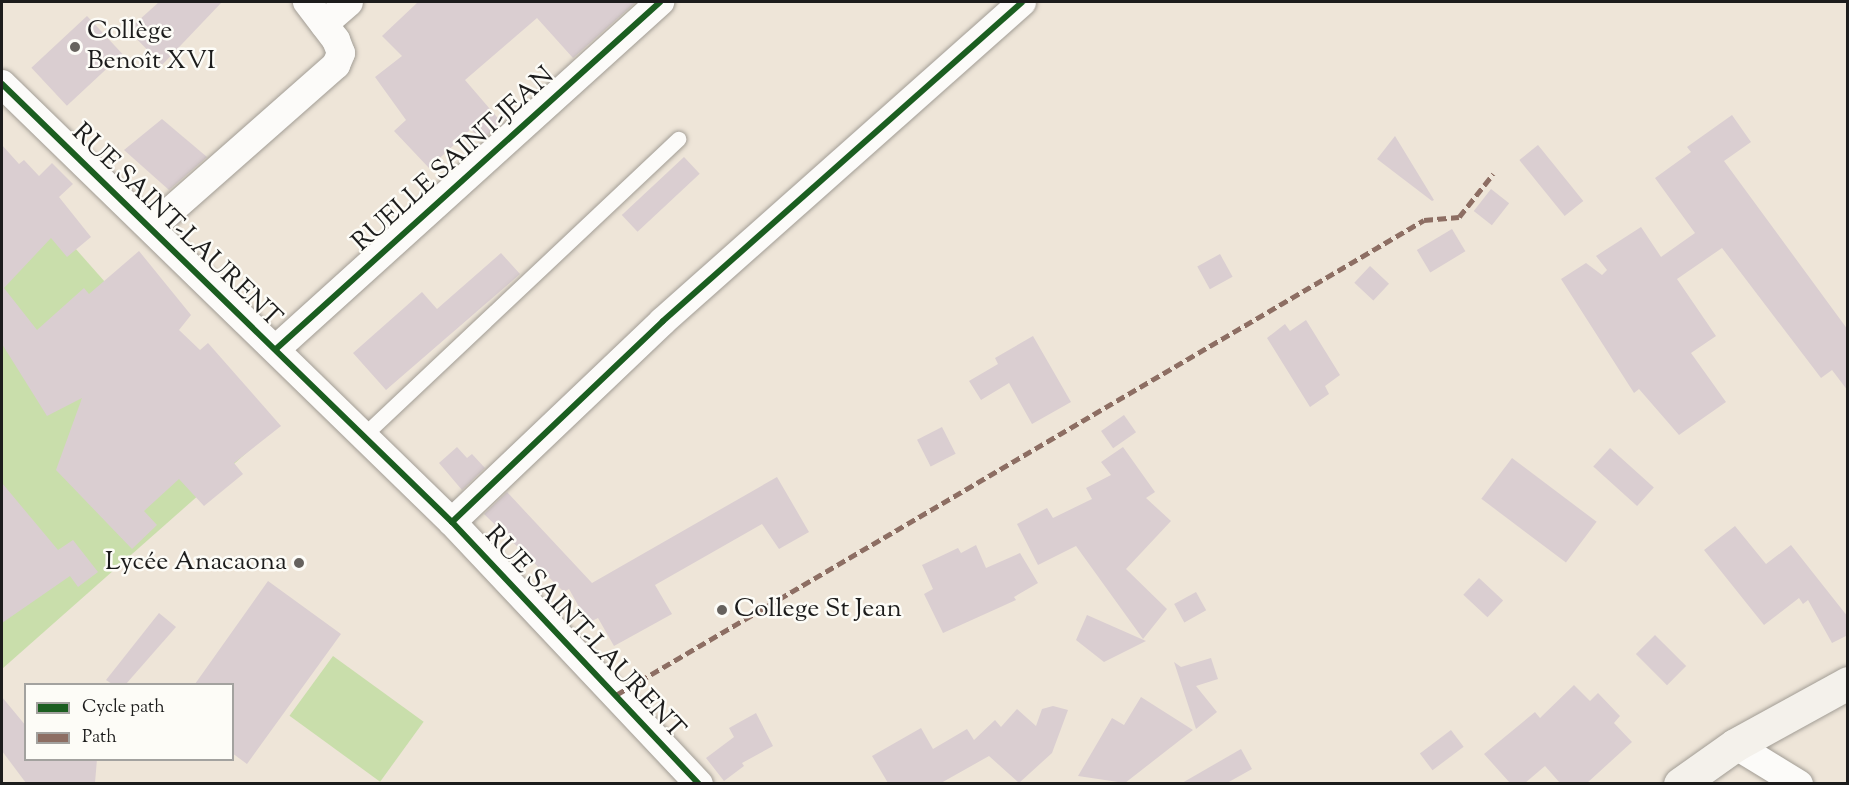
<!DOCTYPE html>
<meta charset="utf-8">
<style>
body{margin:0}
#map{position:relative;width:1849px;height:785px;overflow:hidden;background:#eee5d8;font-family:"Sorts Mill Goudy",serif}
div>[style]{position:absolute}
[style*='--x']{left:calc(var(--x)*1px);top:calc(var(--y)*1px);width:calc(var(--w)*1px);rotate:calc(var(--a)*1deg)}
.green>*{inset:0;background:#c9deab;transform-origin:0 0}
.building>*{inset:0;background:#daced1;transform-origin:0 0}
.roads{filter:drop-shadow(0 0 2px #a29d95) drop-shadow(0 0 2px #a29d95)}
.lane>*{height:15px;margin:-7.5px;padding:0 7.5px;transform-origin:7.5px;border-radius:7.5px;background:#fcfbf9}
.street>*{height:28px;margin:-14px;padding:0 14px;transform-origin:14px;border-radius:14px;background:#fcfbf9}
.secondary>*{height:33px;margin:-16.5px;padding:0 16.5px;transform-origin:16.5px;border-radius:16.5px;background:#f4f1eb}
.quiet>*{height:4.5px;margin-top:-2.25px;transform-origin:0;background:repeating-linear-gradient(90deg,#8d6e63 0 9px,transparent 0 13.5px)}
.cycleway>*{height:6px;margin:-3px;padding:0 3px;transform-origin:3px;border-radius:3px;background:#1b5e20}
.dots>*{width:16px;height:16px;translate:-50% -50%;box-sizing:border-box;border:3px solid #fdfcf7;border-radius:50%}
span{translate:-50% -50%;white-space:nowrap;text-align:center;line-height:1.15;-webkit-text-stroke:5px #fdfcf7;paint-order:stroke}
.poi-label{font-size:26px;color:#1c1c1c}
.left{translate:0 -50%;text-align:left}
.right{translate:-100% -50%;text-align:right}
.street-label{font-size:26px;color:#1c1c1c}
.frame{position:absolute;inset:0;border:3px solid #1c1c1c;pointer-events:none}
.legend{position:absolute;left:24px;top:683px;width:210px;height:78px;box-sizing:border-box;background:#fdfcf7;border:2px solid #a3a29f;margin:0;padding:8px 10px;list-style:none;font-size:18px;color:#1c1c1c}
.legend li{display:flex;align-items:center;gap:12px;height:30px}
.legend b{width:30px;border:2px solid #a3a29f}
</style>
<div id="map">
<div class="green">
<div style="clip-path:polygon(36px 204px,252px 448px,2px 669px,2px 234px)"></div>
<div style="left:333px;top:656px;width:112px;height:74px;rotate:36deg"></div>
</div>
<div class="building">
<div style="clip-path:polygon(159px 2px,222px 2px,162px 65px,128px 30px)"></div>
<div style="clip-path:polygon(418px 2px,636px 2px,573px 58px,537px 18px,465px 80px,502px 123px,481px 141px,471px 129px,429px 168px,394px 131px,406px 120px,375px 77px,402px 56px,382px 36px)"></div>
<div style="left:87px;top:16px;width:52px;height:76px;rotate:47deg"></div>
<div style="clip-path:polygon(1732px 115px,1751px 142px,1724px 161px,1848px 330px,1848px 391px,1832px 370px,1821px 378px,1722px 248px,1677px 279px,1716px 336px,1691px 353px,1726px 402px,1679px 435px,1639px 389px,1634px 393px,1561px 279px,1586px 263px,1602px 275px,1607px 270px,1596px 256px,1641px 227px,1661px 257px,1695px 233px,1655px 178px,1691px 152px,1687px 147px)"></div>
<div style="clip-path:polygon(162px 119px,207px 157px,169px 190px,124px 150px)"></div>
<div style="clip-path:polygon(1395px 136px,1434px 200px,1432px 201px,1377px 159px)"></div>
<div style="clip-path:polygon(2px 145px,19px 164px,24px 160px,39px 176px,52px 163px,73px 184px,59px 197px,91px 237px,67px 257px,51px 238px,4px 288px,37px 330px,84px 288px,89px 294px,139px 251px,191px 315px,179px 330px,200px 350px,208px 343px,281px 426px,234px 463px,243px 474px,204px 506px,179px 479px,144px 511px,157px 525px,132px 549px,56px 470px,82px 398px,47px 416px,2px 344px)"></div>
<div style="left:1538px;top:145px;width:72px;height:24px;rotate:51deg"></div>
<div style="left:684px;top:157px;width:23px;height:85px;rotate:47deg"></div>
<div style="left:1491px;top:189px;width:23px;height:28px;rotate:38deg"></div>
<div style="left:1452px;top:229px;width:26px;height:41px;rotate:59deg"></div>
<div style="clip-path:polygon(501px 253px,520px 274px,386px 390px,353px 353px,422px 292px,437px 309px)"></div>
<div style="left:1220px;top:254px;width:26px;height:26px;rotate:61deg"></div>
<div style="left:1370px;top:266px;width:26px;height:23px;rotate:43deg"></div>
<div style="clip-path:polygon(1306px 320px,1340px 375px,1325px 386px,1329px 394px,1310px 407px,1267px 338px,1285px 324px,1290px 331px)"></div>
<div style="clip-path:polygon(1033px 336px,1071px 402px,1032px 424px,1009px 383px,981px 400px,969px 381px,998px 364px,995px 358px)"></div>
<div style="left:1124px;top:415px;width:21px;height:28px;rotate:55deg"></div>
<div style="left:942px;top:427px;width:30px;height:28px;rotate:63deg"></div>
<div style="clip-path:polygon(457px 447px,467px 458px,472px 454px,485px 468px,462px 490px,439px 463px)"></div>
<div style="clip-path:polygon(1123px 447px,1155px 492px,1146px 498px,1171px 521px,1126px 569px,1167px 609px,1143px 639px,1076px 546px,1038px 565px,1017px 524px,1047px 508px,1053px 518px,1092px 499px,1086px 488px,1111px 475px,1101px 462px)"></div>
<div style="left:1610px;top:448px;width:59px;height:25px;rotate:42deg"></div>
<div style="left:1512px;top:458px;width:106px;height:51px;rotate:37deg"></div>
<div style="clip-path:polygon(777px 477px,809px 532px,779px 549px,762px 524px,655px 585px,672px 614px,614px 646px,598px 618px,588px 623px,569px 589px,564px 592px,484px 514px,507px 492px,592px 583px)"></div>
<div style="clip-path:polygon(2px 483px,58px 550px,73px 540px,98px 572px,78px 587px,70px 576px,2px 623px)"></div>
<div style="clip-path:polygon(1735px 526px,1766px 564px,1791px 545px,1848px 617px,1848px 635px,1832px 643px,1808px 600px,1803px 604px,1799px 598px,1764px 625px,1704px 550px)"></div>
<div style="clip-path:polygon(976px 545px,986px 568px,1020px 553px,1038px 583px,1014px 597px,1016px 600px,943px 633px,924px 594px,933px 589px,922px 565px,958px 548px,961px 553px)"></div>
<div style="left:1479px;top:578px;width:33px;height:23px;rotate:43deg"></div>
<div style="clip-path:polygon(268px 581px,341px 634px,247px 764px,232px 753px,232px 684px,195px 684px)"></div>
<div style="left:1196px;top:592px;width:21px;height:25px;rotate:61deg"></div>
<div style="clip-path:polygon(159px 613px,176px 627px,126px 684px,112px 684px,106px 680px)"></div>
<div style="clip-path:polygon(1087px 615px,1146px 641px,1104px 662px,1076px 640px)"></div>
<div style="left:1655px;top:635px;width:44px;height:27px;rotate:45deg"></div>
<div style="clip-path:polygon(1211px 658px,1218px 679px,1196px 686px,1217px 712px,1196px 729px,1174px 662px,1181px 667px)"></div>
<div style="clip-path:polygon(1574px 685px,1590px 701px,1598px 693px,1620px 716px,1614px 723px,1632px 742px,1587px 783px,1560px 783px,1545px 766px,1525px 783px,1510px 783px,1484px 754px,1535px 712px,1540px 718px)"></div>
<div style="clip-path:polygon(2px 697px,26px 726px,26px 759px,97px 759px,95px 783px,26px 783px,2px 751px)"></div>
<div style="clip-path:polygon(1141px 697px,1193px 730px,1125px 783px,1078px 776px,1112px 718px,1124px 725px)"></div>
<div style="clip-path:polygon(1053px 706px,1068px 710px,1052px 753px,1019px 783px,989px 756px,941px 783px,888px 783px,872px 756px,921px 728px,933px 749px,967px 729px,974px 740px,995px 720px,1001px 727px,1017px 709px,1036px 726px,1042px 709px)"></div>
<div style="clip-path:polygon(756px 713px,773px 746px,742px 763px,744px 766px,724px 781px,706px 758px,734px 737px,729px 728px)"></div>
<div style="left:1451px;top:730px;width:21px;height:39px;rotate:53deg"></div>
<div style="clip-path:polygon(1241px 749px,1252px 769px,1227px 783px,1182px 783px)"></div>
</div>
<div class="roads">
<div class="lane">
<div style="--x:364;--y:435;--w:432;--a:-43.3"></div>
</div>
<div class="street">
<div style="--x:324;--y:24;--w:33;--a:-41"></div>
<div style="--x:2;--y:84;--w:628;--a:44.23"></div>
<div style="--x:452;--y:522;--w:360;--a:46.7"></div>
<div style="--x:151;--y:228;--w:247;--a:-41.4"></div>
<div style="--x:336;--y:65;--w:13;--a:-67"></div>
<div style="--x:341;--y:53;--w:14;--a:-111"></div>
<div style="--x:336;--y:40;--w:48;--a:-127.3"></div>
<div style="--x:276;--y:349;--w:518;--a:-42.1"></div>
<div style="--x:452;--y:522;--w:291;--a:-43.6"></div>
<div style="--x:663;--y:321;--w:480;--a:-41.6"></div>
<div style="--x:1735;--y:745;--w:75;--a:31.4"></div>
</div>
<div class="secondary">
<div style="--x:1680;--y:784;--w:67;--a:-35.3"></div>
<div style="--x:1735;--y:745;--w:129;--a:-28.8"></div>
</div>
</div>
<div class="quiet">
<div style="--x:616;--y:695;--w:937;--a:-30.45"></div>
<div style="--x:1424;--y:220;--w:35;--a:-5"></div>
<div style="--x:1459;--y:217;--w:55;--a:-51.7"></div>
</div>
<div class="cycleway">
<div style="--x:2;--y:84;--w:628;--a:44.23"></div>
<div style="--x:452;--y:522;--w:360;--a:46.7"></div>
<div style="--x:276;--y:349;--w:518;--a:-42.1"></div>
<div style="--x:452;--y:522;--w:291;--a:-43.6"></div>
<div style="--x:663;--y:321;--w:480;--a:-41.6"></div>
</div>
<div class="dots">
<div style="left:75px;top:47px;background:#66625e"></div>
<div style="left:299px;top:563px;background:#66625e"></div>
<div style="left:722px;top:610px;background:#66625e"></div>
</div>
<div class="poi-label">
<span class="left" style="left:87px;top:47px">Collège<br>Benoît XVI</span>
<span class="right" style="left:287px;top:563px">Lycée Anacaona</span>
<span class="left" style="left:734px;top:610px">College St Jean</span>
</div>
<div class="street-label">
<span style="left:454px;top:160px;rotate:-42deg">RUELLE SAINT-JEAN</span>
<span style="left:176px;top:226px;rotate:44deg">RUE SAINT-LAURENT</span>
<span style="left:584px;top:633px;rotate:47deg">RUE SAINT-LAURENT</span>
</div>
<div class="frame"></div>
<ul class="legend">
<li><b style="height:8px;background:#1b5e20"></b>Cycle path</li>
<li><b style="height:8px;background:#8d6e63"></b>Path</li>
</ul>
</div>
